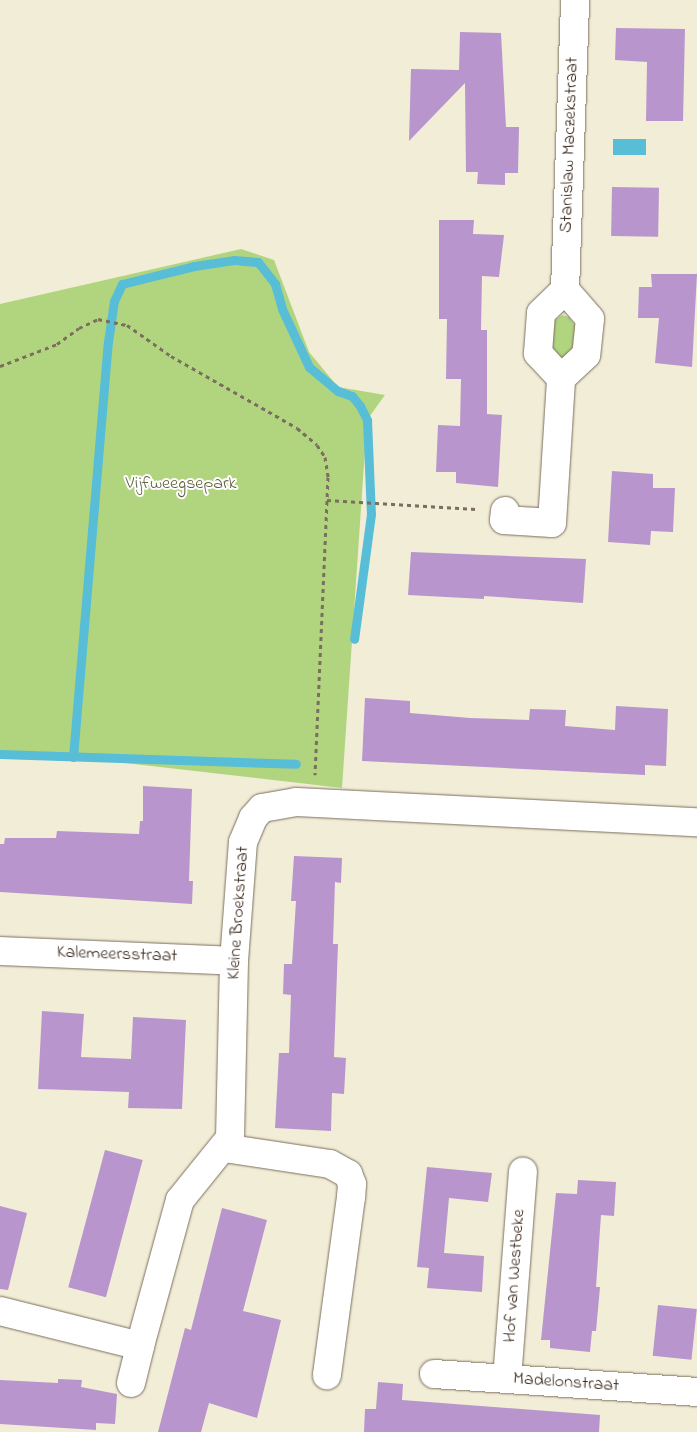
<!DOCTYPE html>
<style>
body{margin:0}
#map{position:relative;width:697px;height:1432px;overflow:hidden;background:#f2edd7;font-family:"Indie Flower",sans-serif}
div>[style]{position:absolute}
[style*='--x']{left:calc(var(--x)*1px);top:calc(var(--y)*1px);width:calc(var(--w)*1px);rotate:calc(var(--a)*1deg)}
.green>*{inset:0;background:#b0d57e}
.water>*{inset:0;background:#58bdd6;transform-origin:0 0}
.stream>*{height:9px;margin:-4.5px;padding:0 4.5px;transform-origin:4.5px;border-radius:4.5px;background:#58bdd6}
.building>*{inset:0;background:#b895cd;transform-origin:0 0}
.path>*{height:3px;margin-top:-1.5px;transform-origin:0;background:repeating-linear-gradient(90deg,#7b6e5f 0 4px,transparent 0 8px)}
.roads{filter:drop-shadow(0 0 1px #7b6e5f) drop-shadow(0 0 1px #7b6e5f)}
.minor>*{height:28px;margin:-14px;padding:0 14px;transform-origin:14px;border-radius:14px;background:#fff}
span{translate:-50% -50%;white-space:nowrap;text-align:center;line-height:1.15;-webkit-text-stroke:4px #fff;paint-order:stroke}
.street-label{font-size:18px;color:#3b2a1e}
.park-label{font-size:18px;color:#5e5d3b}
</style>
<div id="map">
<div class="green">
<div style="clip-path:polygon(241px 249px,274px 260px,309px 352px,338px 387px,385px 395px,367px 420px,342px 788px,73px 757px,0 754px,0 304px)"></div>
<div style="clip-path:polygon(562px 315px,569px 317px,576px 327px,576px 345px,569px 357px,561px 358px,551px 354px,549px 325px)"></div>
</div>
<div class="water">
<div style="left:613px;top:139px;width:33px;height:16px"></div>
</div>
<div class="stream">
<div style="--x:0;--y:754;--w:296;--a:1.9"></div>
<div style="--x:73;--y:757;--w:416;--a:-85.2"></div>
<div style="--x:108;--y:342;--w:41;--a:-81.7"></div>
<div style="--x:114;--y:301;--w:19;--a:-65"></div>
<div style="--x:122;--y:284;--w:74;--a:-14"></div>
<div style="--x:194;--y:266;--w:40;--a:-8.5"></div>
<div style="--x:234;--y:260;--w:24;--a:5"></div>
<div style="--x:258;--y:262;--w:28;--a:52"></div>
<div style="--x:275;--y:284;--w:26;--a:74"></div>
<div style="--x:282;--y:309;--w:64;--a:65"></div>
<div style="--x:309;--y:367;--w:38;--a:40"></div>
<div style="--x:338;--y:391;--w:15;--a:20"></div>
<div style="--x:352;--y:396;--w:13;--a:51"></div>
<div style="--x:360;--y:406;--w:16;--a:63"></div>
<div style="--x:367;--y:420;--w:94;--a:87.6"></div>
<div style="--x:371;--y:514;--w:126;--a:97.7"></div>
</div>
<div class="building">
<div style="clip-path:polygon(616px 28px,685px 29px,683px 121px,646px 121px,647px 62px,615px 60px)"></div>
<div style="clip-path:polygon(460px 32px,501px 33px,506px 127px,519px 127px,518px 173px,505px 173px,505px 185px,477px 184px,478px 172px,466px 172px,465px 83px,409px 141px,411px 69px,459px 70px)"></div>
<div style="left:612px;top:187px;width:47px;height:49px;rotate:1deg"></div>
<div style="clip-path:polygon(439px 220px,474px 220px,473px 234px,504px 235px,499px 277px,482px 276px,481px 330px,487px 330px,487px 414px,502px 415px,498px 487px,456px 483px,456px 472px,436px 472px,438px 425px,460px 426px,461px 379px,446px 379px,447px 319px,439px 319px)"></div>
<div style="clip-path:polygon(651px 274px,697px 274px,692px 367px,655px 363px,659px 318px,638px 318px,639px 287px,652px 287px)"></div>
<div style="clip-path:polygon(612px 471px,653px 474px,653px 488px,675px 488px,673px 532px,651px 531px,650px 545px,608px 542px)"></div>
<div style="clip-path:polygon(411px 552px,586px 559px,583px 603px,484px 596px,484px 599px,408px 595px)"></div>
<div style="clip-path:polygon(365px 698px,410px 701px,410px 713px,470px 718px,529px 720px,530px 709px,566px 710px,565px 726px,615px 730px,616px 706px,668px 709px,666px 766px,645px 765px,645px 775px,362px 761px)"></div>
<div style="clip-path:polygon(143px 786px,192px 789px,189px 881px,193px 881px,192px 904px,0 892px,0 844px,4px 844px,5px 838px,56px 838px,57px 831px,139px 834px,140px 821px,143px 821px)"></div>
<div style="clip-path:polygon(294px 856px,342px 858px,341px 883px,335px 882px,333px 944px,338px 944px,334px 1057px,346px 1058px,344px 1094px,332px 1093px,331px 1131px,275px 1128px,279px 1053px,289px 1053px,291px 995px,283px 994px,284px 964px,292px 964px,296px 901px,291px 901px)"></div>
<div style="clip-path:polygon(42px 1011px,84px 1014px,81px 1057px,131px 1059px,133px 1017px,186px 1020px,182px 1109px,128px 1108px,129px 1092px,38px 1089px)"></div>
<div style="left:105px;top:1150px;width:39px;height:142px;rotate:15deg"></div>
<div style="clip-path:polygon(427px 1167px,492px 1173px,488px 1202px,449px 1198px,444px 1253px,484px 1256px,482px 1292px,427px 1288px,429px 1268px,417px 1267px)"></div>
<div style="clip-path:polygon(578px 1180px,616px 1182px,614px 1216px,601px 1215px,596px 1287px,600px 1287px,596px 1331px,592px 1331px,590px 1352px,550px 1348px,550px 1340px,541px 1340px,556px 1193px,577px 1194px)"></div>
<div style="clip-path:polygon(0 1206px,27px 1213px,8px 1290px,0 1289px)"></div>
<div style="clip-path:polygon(222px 1208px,267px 1220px,243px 1311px,281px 1320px,257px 1418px,209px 1403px,201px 1432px,158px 1432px,185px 1328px,191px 1330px)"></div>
<div style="left:658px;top:1305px;width:39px;height:51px;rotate:6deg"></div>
<div style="clip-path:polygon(58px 1379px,82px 1380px,81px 1387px,117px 1394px,115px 1424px,96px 1423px,96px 1430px,0 1424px,0 1380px,58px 1383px)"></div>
<div style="clip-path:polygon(378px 1382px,403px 1384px,402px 1400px,600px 1415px,599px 1432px,364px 1432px,365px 1409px,376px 1409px)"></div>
</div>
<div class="path">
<div style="--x:0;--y:366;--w:61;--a:-21.1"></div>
<div style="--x:57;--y:344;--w:27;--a:-36"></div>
<div style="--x:79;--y:328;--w:21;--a:-25"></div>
<div style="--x:98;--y:319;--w:30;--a:12"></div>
<div style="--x:127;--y:325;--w:54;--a:35.2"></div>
<div style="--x:171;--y:356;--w:145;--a:29.7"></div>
<div style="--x:297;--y:428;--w:26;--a:40"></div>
<div style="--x:317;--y:445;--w:14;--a:56"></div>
<div style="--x:325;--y:457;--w:20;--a:81"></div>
<div style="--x:328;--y:477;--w:298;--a:92.5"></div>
<div style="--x:327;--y:500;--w:149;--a:3.5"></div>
</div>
<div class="roads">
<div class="minor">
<div style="--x:565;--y:290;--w:38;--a:49"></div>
<div style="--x:590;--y:319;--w:36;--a:96"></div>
<div style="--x:586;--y:355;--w:34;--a:137"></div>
<div style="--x:561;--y:378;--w:34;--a:-133"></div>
<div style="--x:538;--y:353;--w:40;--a:-85.7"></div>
<div style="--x:541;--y:313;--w:33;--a:-44"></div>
<div style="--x:565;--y:290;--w:290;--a:-88"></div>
<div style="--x:505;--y:511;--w:9;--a:96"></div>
<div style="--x:504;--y:520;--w:48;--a:3.6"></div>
<div style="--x:552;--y:523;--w:145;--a:-86.4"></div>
<div style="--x:0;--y:951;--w:234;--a:2.4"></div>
<div style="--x:224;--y:1148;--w:107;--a:8.6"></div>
<div style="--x:330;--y:1164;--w:21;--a:29"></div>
<div style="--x:348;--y:1174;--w:11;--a:68"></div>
<div style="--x:352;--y:1184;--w:13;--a:94"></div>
<div style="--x:351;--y:1197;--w:180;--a:97.7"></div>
<div style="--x:0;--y:1311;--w:144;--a:14"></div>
<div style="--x:140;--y:1346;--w:151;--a:-74.7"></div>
<div style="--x:180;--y:1200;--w:80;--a:-51.1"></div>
<div style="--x:230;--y:1138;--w:177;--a:-88.7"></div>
<div style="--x:234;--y:961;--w:119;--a:-85.7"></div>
<div style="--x:243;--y:842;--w:26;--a:-67"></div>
<div style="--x:253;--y:818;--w:13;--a:-48"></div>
<div style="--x:262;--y:808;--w:35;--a:-10"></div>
<div style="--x:296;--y:802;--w:401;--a:2.9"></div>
<div style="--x:434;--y:1374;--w:264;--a:3.9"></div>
<div style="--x:507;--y:1379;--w:208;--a:-85.6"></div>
<div style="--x:131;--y:1383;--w:38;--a:-76"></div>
</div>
</div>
<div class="street-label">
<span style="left:570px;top:145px;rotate:-88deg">Stanislaw Maczekstraat</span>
<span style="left:239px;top:913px;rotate:-86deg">Kleine Broekstraat</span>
<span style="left:117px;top:955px;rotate:2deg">Kalemeersstraat</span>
<span style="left:515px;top:1276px;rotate:-86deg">Hof van Westbeke</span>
<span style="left:566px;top:1383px;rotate:4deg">Madelonstraat</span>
</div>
<div class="park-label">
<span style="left:181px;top:484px">Vijfweegsepark</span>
</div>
</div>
